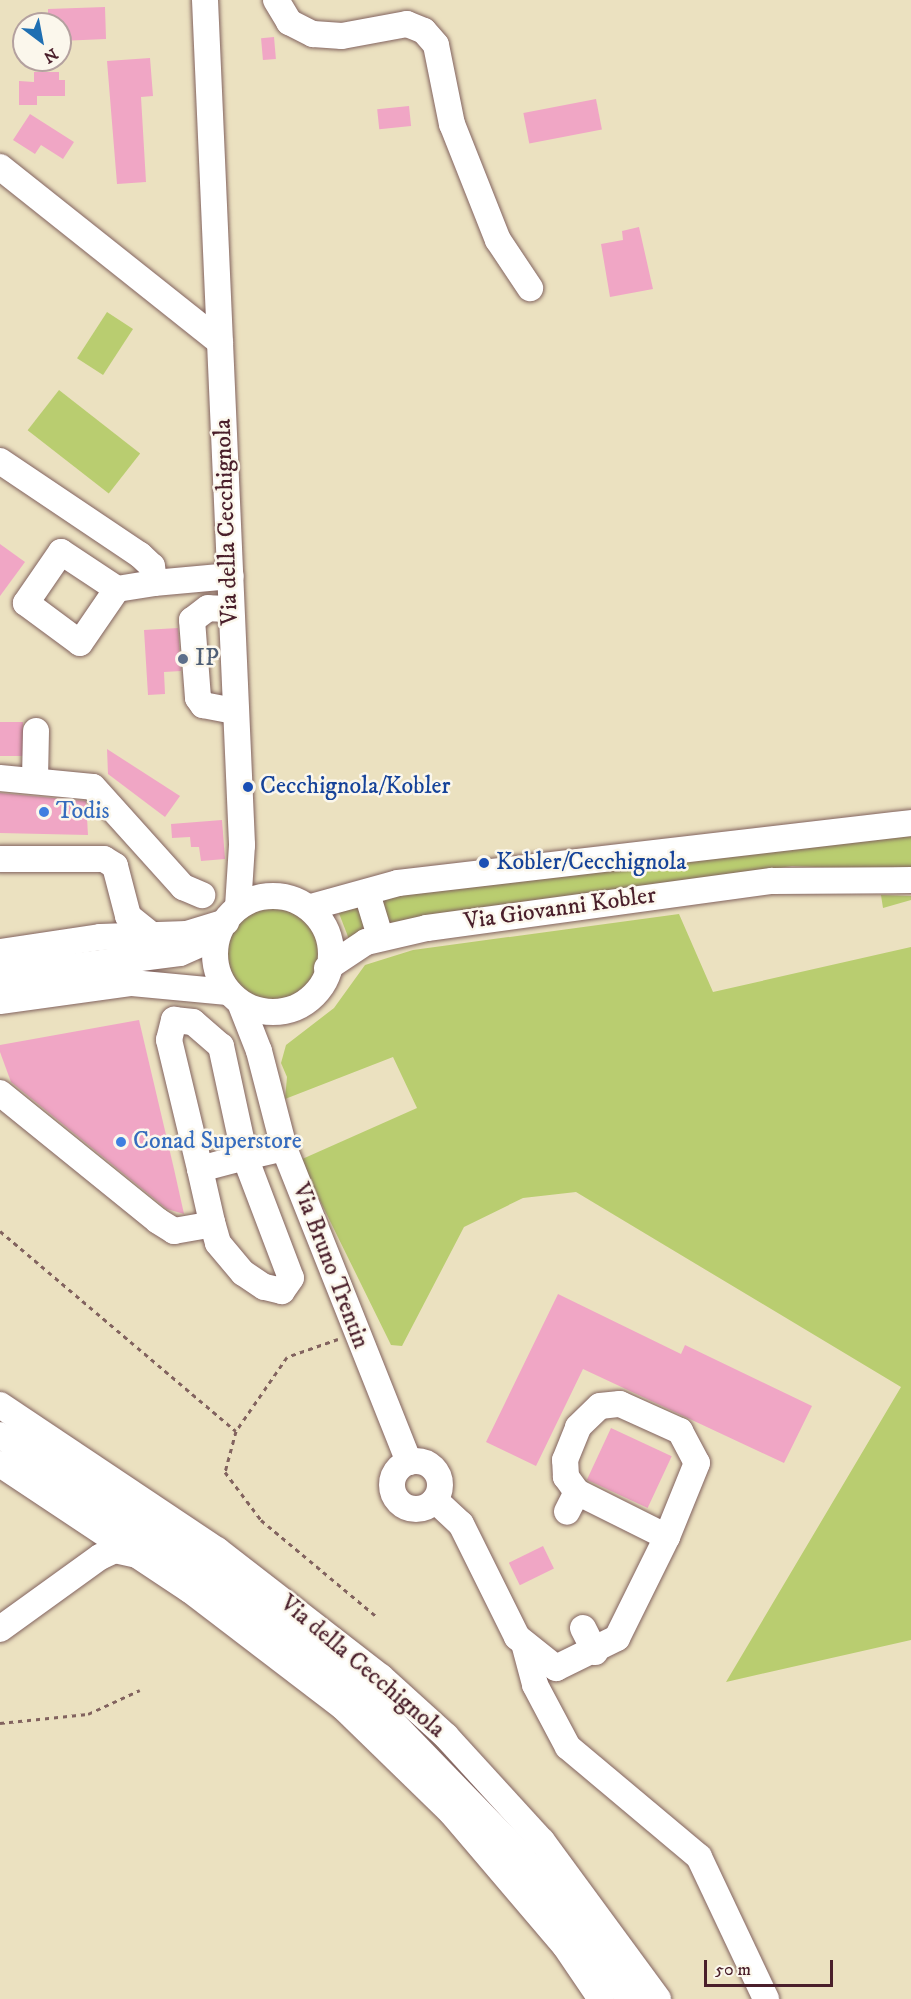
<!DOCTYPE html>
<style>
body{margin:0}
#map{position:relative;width:911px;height:1999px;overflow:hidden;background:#ebe1c0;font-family:"IM FELL DW Pica",serif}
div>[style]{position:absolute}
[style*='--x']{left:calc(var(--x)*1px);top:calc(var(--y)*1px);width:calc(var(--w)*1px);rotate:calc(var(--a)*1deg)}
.green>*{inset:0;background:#b9cd70;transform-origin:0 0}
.round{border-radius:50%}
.building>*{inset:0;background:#f0a6c5;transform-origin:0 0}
.path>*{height:3px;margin-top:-1.5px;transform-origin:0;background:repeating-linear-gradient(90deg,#82635f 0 4.5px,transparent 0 9px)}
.roads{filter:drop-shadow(0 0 2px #82635f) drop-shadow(0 0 2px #82635f)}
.minor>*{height:26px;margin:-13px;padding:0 13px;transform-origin:13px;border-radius:13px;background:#fff}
.minor>.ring{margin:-13px;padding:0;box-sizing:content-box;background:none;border:26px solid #fff;border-radius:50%}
.dots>*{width:16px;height:16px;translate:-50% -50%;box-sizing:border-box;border:3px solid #fbf7ec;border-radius:50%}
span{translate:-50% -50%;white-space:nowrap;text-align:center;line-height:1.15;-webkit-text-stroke:5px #fbf7ec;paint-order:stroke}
.street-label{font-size:24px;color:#4a1f2b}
.service-label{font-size:24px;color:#4e5e75}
.left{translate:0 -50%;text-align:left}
.transit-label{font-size:24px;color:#164399}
.shop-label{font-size:24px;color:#366cbe}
.north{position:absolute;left:12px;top:12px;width:60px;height:60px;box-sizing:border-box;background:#fbf7ec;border:2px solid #b4a19f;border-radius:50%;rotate:148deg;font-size:16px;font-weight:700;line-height:24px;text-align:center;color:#4a1f2b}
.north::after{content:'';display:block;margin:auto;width:21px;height:27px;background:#1f6fb2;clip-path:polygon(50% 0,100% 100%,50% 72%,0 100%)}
.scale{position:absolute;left:704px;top:1960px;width:129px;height:27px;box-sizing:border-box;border:3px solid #4a1f2b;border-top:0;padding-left:8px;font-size:18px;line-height:21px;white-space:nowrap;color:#4a1f2b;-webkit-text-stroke:4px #fbf7ec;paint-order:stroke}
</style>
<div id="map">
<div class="green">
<div style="left:107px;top:312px;width:31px;height:55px;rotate:33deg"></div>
<div style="left:59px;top:390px;width:103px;height:51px;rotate:38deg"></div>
<div style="clip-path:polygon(911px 834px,911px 871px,792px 866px,382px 927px,373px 899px)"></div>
<div style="clip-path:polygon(881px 895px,911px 896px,911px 900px,883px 908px)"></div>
<div style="left:364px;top:903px;width:28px;height:27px;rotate:69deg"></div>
<div class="round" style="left:228px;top:908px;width:92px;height:92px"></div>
<div style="clip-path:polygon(679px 914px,713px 992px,911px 947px,911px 1640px,726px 1682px,901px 1387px,576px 1192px,523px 1198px,464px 1227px,402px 1346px,391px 1345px,300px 1160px,417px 1108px,393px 1057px,285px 1099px,287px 1077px,281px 1063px,286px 1045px,334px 1008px,365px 965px,413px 950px)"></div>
</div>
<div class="building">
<div style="clip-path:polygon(105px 7px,106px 39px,60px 41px,60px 24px,48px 24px,48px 9px)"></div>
<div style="left:274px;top:37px;width:22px;height:13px;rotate:85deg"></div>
<div style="clip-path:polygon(150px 58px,153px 96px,141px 97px,146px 182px,117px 184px,107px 61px)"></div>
<div style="clip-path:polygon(34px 72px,59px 72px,59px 80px,65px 80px,65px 96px,37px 96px,37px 105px,19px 105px,19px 81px,34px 82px)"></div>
<div style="left:596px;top:99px;width:31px;height:74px;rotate:79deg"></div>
<div style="left:409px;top:106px;width:20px;height:32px;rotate:84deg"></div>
<div style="clip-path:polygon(30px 114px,74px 142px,63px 159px,41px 145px,35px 154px,13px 140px)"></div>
<div style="clip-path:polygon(639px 227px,653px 289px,610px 297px,601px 244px,623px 240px,622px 231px)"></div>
<div style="clip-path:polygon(0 544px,25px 562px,0 596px)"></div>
<div style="clip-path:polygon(178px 628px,181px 671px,164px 672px,165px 694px,148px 695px,144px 630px)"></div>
<div style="left:0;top:722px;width:23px;height:34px"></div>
<div style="clip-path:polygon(107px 749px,180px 796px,165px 817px,108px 774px)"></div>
<div style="clip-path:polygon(0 793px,86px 801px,88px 835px,0 833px)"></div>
<div style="clip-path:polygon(222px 820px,225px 859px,201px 861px,199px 847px,191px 847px,190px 837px,172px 838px,171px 824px)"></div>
<div style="clip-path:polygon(139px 1020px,174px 1169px,184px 1214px,167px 1209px,11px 1082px,0 1052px,0 1045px)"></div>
<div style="clip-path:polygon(558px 1294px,681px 1354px,685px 1345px,812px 1406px,784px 1463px,583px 1369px,536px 1466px,486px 1442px)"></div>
<div style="left:611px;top:1428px;width:67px;height:57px;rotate:25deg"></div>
<div style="left:543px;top:1546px;width:25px;height:38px;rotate:64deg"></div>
</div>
<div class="path">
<div style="--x:0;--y:1231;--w:309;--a:40.3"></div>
<div style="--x:338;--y:1339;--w:54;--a:160.6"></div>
<div style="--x:287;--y:1357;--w:90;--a:124.6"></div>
<div style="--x:236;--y:1431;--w:42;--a:105"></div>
<div style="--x:225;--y:1472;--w:60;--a:53.1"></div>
<div style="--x:261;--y:1520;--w:150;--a:39.9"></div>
<div style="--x:0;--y:1723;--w:88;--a:-5.8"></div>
<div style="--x:88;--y:1714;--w:57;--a:-24.8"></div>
</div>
<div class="roads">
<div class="minor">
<div style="--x:205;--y:0;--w:846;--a:87.49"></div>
<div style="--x:242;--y:845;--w:62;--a:93.7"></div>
<div style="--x:276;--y:0;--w:26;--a:59"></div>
<div style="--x:289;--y:22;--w:27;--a:27"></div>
<div style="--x:313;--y:34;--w:29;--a:4"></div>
<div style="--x:342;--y:36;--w:66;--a:-10.5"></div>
<div style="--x:407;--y:24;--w:18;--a:22"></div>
<div style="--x:424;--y:31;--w:18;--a:49"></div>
<div style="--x:436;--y:45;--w:81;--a:78.6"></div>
<div style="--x:452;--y:124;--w:125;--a:68.4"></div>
<div style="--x:498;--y:240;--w:58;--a:56.3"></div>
<div style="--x:0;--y:167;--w:281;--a:38.5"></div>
<div style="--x:0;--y:461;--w:169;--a:33.9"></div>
<div style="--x:140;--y:555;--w:16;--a:43"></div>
<div style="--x:152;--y:566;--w:17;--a:83"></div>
<div style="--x:154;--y:583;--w:77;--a:-5.2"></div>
<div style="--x:117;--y:589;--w:67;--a:-146.5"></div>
<div style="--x:61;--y:552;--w:62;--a:124.5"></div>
<div style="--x:26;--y:603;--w:67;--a:36.5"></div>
<div style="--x:80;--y:643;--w:65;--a:-55.6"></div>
<div style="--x:117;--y:589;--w:37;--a:-9"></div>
<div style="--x:231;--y:609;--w:23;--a:-178"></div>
<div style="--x:208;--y:608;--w:20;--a:143"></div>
<div style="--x:192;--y:620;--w:78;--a:85.6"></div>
<div style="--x:198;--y:698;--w:9;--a:54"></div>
<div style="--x:203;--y:705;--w:33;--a:11"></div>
<div style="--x:0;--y:778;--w:93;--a:5.5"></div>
<div style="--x:93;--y:787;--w:135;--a:48"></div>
<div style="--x:183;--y:887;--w:21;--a:23"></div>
<div style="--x:35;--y:779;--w:48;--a:-88.8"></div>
<div style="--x:0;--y:859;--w:104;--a:0"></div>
<div style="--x:104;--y:859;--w:13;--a:32"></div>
<div style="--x:115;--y:866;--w:52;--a:75.4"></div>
<div style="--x:128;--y:916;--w:28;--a:39"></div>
<div class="ring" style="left:215px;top:896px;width:90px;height:90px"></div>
<div style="--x:369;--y:900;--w:30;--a:73"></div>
<div style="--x:311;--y:907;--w:90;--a:-15.4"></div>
<div style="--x:398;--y:883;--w:516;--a:-6.67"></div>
<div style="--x:0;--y:952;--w:101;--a:-8.5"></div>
<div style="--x:100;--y:937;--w:87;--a:-2"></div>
<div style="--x:187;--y:934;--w:41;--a:-17.1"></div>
<div style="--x:327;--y:968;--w:47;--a:-33.7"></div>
<div style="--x:366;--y:942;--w:63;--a:-12.9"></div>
<div style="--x:427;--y:928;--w:348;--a:-7.8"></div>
<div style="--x:772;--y:881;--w:139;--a:-0.4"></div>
<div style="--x:0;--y:976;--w:181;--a:-7.3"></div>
<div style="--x:180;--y:953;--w:35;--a:-24"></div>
<div style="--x:0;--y:1001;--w:133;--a:-7.8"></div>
<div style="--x:132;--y:983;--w:96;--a:5.4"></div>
<div style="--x:241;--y:1005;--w:49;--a:68.6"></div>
<div style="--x:259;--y:1051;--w:100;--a:75.5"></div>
<div style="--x:284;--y:1148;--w:338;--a:68.3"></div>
<div style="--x:0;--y:1093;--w:203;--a:39"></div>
<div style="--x:158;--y:1221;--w:19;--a:32"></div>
<div style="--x:174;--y:1231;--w:39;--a:-10"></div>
<div style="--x:245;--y:1157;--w:129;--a:69.2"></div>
<div style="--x:291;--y:1278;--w:16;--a:125"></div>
<div style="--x:282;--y:1291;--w:18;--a:-167"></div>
<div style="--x:264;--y:1287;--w:25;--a:-146"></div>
<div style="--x:243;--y:1273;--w:39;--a:-130"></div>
<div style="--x:218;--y:1243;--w:22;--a:-106"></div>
<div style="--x:212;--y:1222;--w:54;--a:-102.8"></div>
<div style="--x:200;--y:1169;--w:47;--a:-14.9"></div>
<div style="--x:200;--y:1169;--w:133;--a:-103.5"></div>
<div style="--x:169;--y:1040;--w:21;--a:-76"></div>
<div style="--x:174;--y:1020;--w:19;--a:6"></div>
<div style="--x:193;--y:1022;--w:37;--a:41"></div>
<div style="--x:221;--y:1046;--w:114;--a:77.8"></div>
<div style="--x:245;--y:1157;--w:40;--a:-13"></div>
<div style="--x:0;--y:1405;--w:261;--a:33.8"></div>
<div style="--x:217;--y:1550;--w:207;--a:37.8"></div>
<div style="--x:381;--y:1677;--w:88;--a:42.2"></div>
<div style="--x:446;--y:1736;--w:142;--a:47.6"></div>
<div style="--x:542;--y:1841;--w:196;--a:53.7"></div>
<div style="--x:0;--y:1435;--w:245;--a:33.5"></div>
<div style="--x:204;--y:1570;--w:205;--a:37.7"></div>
<div style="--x:366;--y:1695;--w:221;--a:45.9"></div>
<div style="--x:520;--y:1854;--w:182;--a:52.8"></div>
<div class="ring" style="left:392px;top:1461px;width:22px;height:22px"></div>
<div style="--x:0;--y:1464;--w:228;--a:33.6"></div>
<div style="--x:190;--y:1590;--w:193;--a:37.4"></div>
<div style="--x:343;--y:1707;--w:151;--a:44.2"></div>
<div style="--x:451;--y:1812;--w:176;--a:49.6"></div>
<div style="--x:565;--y:1946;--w:64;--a:55.8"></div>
<div style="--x:577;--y:1492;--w:19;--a:-126"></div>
<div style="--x:566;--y:1477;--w:17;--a:-93"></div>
<div style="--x:565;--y:1460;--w:35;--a:-68"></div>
<div style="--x:578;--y:1427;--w:30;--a:-44"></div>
<div style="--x:600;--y:1406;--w:20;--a:-6"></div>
<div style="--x:620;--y:1404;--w:66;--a:24.2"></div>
<div style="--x:680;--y:1431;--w:36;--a:62"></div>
<div style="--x:697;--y:1463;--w:80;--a:112.1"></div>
<div style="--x:435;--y:1500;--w:35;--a:43"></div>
<div style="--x:461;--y:1524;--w:126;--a:63.6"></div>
<div style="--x:517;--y:1637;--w:50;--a:38.5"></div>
<div style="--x:556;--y:1668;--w:68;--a:-26.2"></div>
<div style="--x:617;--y:1638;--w:113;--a:-63.7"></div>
<div style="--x:667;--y:1537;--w:101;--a:-153.4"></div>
<div style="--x:577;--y:1492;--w:22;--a:117"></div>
<div style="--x:583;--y:1628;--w:27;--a:63"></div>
<div style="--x:0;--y:1629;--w:123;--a:-35.8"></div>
<div style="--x:100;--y:1557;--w:17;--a:-25"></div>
<div style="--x:115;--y:1550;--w:22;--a:13"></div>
<div style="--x:525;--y:1647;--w:39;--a:75"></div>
<div style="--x:535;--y:1685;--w:70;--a:62"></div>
<div style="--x:568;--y:1747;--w:171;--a:40"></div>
<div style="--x:699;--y:1857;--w:157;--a:64.7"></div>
</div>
</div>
<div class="dots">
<div style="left:183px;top:659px;background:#5c6f8a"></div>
<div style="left:248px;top:787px;background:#1a4fb4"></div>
<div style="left:44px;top:812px;background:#3f7fe0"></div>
<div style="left:484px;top:863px;background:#1a4fb4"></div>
<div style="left:121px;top:1142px;background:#3f7fe0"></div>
</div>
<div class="street-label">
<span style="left:227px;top:522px;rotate:-92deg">Via della Cecchignola</span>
<span style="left:560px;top:909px;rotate:-8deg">Via Giovanni Kobler</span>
<span style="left:330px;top:1266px;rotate:69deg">Via Bruno Trentin</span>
<span style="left:362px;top:1667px;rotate:40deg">Via della Cecchignola</span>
</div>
<div class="service-label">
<span class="left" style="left:195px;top:659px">IP</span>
</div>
<div class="transit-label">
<span class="left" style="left:260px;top:787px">Cecchignola/Kobler</span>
<span class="left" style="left:496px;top:863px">Kobler/Cecchignola</span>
</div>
<div class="shop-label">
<span class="left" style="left:56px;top:812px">Todis</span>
<span class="left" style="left:133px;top:1142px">Conad Superstore</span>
</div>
<div class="north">N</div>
<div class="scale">50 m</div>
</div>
